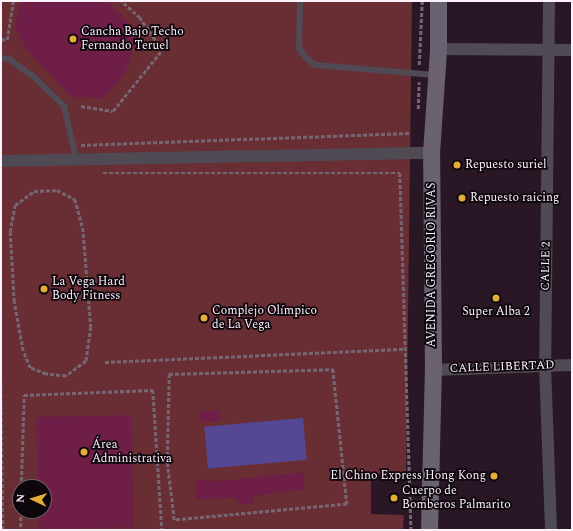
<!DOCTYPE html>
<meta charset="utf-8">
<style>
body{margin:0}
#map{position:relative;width:573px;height:531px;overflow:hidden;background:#291726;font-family:Spectral,serif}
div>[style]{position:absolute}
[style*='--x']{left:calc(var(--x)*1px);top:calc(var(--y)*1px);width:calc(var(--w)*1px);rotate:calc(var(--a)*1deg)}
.green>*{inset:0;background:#682e34}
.water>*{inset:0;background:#544894;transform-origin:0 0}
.building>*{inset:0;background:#6f1f47;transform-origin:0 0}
.path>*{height:2.5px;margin-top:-1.25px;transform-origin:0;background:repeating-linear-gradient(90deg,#766673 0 4px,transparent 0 6px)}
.lane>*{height:6px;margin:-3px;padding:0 3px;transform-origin:3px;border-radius:3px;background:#4f4a53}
.street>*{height:12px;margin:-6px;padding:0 6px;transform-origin:6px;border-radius:6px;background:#4f4a53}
.secondary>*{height:17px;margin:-8.5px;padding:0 8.5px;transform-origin:8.5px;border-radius:8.5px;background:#6a6271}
.dots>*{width:11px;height:11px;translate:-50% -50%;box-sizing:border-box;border:2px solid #0d060c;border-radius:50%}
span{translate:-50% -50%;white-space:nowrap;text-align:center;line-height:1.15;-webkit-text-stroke:3.5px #0d060c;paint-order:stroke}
.poi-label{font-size:12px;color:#fdf1fb}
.left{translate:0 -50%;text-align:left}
.right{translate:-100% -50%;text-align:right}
.street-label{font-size:12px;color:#fdf1fb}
.frame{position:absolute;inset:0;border:2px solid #fdf1fb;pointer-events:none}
.north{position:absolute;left:12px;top:479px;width:40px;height:40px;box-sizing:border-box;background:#0d060c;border:1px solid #6d646c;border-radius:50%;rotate:274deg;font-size:11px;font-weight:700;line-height:16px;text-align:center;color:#fdf1fb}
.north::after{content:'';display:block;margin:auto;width:14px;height:18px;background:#e6ad36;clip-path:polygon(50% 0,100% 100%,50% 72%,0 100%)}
</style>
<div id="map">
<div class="green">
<div style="clip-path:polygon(evenodd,1px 1px,412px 1px,406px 476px,371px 473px,371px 514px,404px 515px,403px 530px,1px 530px,1px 1px,20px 487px,44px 487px,44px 511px,20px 511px,20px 487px)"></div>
</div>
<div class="water">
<div style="left:303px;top:418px;width:42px;height:99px;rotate:85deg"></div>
</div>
<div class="building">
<div style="clip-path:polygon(20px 1px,107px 1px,138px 32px,125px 74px,103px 98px,72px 97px,30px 54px,15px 29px)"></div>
<div style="left:219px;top:410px;width:11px;height:20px;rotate:85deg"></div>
<div style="clip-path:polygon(131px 415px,134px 527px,39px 529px,38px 511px,44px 511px,44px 487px,38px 487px,36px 417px)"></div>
<div style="clip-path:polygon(304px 472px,304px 489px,254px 496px,254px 503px,237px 505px,237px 498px,195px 499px,196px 480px,221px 481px)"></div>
</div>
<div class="path">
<div style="--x:1;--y:39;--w:6;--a:9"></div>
<div style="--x:7;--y:40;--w:39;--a:-81"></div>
<div style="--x:419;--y:65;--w:64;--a:-87.3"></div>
<div style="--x:81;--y:106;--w:32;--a:9"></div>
<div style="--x:113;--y:111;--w:78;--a:-51.2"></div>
<div style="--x:162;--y:50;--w:39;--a:-125"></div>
<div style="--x:140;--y:18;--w:25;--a:-138"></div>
<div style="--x:418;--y:109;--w:27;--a:-88"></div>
<div style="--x:81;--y:145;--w:329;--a:-2.1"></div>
<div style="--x:103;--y:173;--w:297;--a:0"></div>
<div style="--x:400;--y:173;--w:357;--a:88.2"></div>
<div style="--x:57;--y:190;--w:20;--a:27"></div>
<div style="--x:75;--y:199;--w:30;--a:75"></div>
<div style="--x:83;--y:228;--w:99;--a:85.4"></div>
<div style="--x:91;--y:327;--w:34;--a:98"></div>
<div style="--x:86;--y:361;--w:25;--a:143"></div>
<div style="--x:66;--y:376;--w:20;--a:-174"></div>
<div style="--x:46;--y:374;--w:17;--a:-159"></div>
<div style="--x:30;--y:368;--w:18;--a:-112"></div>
<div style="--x:23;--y:351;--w:50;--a:-100.4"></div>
<div style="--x:14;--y:302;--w:70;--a:-93.3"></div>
<div style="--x:10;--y:232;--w:27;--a:-80"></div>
<div style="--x:15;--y:205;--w:24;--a:-36"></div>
<div style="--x:34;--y:191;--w:23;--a:-2"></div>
<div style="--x:105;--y:362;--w:301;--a:-2.5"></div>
<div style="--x:333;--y:369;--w:136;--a:84.1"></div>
<div style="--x:347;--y:504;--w:174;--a:174.7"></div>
<div style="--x:174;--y:520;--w:58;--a:-96.9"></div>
<div style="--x:167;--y:462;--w:88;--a:-88.7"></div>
<div style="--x:169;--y:374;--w:164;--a:-1.7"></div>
<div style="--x:1;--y:382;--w:148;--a:89.2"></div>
<div style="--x:21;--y:487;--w:92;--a:-88.1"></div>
<div style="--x:24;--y:395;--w:129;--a:-2.2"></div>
<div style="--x:153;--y:390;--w:140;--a:86.3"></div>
<div style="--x:21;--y:511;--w:19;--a:90"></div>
</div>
<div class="lane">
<div style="--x:300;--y:1;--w:47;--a:91.2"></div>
<div style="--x:299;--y:48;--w:11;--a:56"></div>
<div style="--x:305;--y:57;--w:13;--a:39"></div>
<div style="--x:315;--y:65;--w:120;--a:4.8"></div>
<div style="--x:1;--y:58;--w:8;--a:7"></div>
<div style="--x:9;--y:59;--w:31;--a:36"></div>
<div style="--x:34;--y:77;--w:42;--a:44"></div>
<div style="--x:64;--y:106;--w:53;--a:77"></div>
</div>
<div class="street">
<div style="--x:549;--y:1;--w:364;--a:90.6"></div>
<div style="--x:545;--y:365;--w:165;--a:87.9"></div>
<div style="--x:438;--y:49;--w:134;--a:0.4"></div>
<div style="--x:1;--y:161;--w:430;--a:-1.1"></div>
<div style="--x:433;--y:370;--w:139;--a:-2.1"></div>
</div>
<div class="secondary">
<div style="--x:429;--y:530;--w:160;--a:-88.6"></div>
<div style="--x:433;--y:370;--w:217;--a:-90.5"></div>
<div style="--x:431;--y:153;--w:104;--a:-86.1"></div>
<div style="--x:438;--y:49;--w:48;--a:-90"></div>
</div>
<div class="dots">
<div style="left:73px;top:39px;background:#e6ad36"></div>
<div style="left:457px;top:165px;background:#e6ad36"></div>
<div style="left:462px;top:198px;background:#e6ad36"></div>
<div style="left:44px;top:289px;background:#e6ad36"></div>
<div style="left:496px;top:298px;background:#e6ad36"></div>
<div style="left:204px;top:318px;background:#e6ad36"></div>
<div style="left:84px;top:452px;background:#e6ad36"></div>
<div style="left:494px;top:476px;background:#e6ad36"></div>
<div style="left:394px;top:498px;background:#e6ad36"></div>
</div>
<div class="poi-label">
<span class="left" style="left:81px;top:39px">Cancha Bajo Techo<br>Fernando Teruel</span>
<span class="left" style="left:465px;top:165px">Repuesto suriel</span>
<span class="left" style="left:470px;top:198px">Repuesto raicing</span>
<span class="left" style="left:52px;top:289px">La Vega Hard<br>Body Fitness</span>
<span class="left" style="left:212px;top:318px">Complejo Olímpico<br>de La Vega</span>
<span style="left:496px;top:312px">Super Alba 2</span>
<span class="left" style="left:92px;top:452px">Área<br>Administrativa</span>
<span class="right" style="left:486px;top:476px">El Chino Express Hong Kong</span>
<span class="left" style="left:402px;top:498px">Cuerpo de<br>Bomberos Palmarito</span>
</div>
<div class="street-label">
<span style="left:432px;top:265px;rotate:-90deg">AVENIDA GREGORIO RIVAS</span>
<span style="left:546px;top:266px;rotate:-89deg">CALLE 2</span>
<span style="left:502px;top:367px;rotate:-2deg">CALLE LIBERTAD</span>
</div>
<div class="frame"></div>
<div class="north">N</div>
</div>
